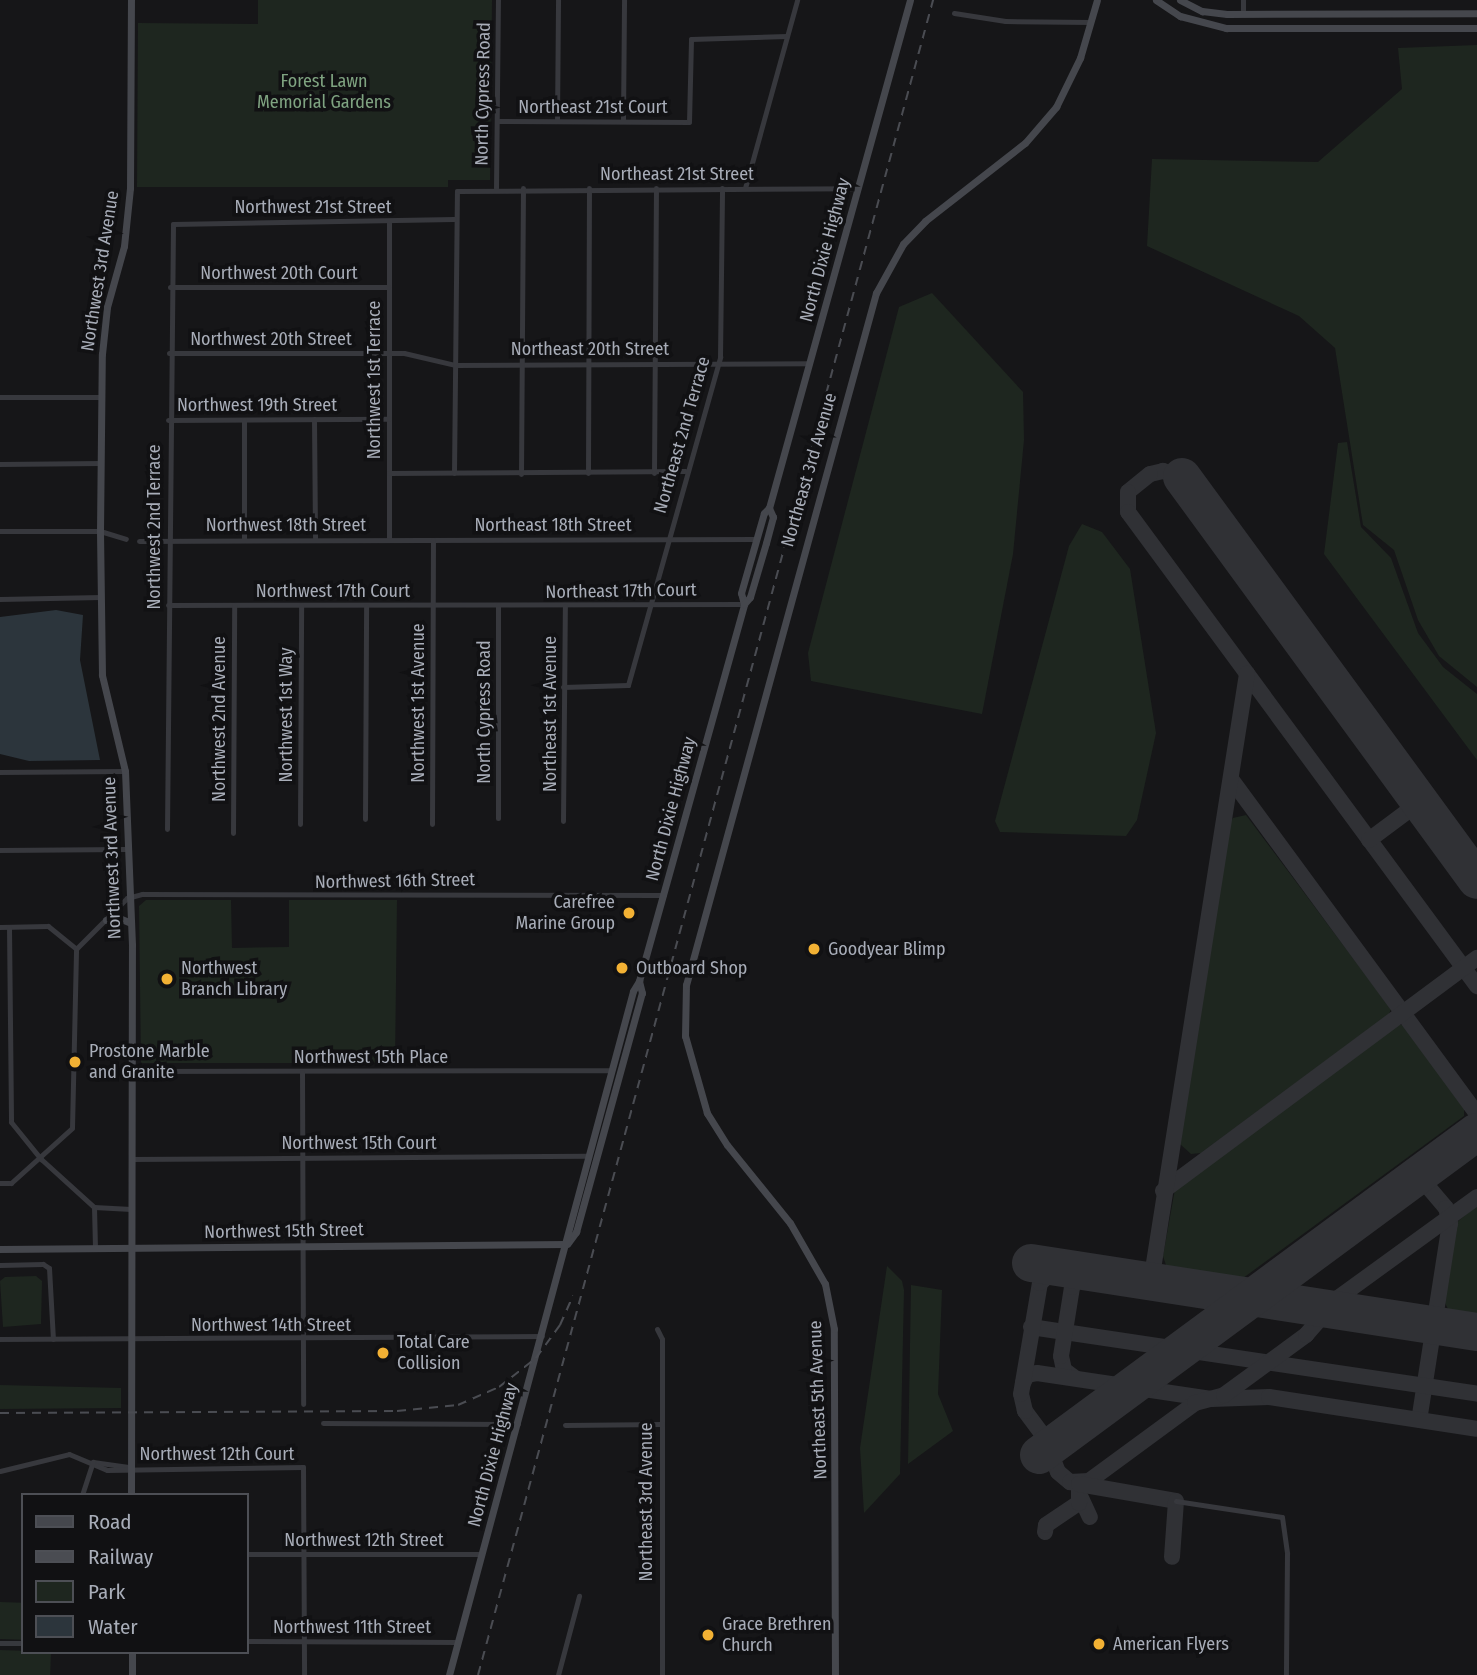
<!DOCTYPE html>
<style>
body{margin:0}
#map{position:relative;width:1477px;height:1675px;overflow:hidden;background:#161618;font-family:"Fira Sans Condensed",sans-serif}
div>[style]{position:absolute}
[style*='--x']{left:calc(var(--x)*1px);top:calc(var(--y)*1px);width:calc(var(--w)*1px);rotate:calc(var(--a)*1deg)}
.green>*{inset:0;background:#1e261f;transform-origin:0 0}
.water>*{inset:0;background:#2c353c}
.taxiway>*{height:16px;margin:-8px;padding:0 8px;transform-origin:8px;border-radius:8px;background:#303135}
.runway>*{height:38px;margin:-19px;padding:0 19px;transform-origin:19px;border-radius:19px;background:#303135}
.street>*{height:5px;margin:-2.5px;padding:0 2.5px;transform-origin:2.5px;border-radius:2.5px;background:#37383d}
.secondary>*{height:7px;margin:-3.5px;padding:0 3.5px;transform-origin:3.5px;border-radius:3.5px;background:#45474d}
.rail>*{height:2px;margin-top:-1px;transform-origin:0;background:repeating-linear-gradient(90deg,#4a4c52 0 9px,transparent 0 16px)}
.dots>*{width:19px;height:19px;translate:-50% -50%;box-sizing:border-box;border:4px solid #111113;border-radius:50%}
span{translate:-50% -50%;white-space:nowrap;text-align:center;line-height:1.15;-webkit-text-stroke:7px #111113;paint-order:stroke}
.park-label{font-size:18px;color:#7fa381}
.street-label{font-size:18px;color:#a8adb8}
.poi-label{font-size:18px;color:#a8adb8}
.right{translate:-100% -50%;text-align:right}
.left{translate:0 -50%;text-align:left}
.legend{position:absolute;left:21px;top:1493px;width:228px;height:161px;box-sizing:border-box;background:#111113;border:2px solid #4d4f55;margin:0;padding:9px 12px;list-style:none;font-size:21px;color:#a8adb8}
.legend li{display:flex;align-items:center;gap:14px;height:35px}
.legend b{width:35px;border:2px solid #4d4f55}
</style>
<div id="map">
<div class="green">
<div style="clip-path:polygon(258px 0,492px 0,490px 180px,448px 180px,448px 187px,137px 187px,138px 23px,258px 24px)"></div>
<div style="clip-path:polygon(1477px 45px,1477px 687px,1439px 656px,1418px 620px,1394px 550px,1363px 525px,1335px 348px,1299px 316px,1147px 246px,1152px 159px,1318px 162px,1402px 89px,1398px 48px)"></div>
<div style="clip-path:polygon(932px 293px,1023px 392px,1024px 440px,1013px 554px,982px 714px,811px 681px,808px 653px,899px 307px)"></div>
<div style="clip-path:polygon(1347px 442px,1361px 527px,1391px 558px,1418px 633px,1443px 667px,1477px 694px,1477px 760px,1324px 554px,1338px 443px)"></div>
<div style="clip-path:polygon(1082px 524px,1102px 532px,1130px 569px,1156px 733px,1137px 820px,1126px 836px,1000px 832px,995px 821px,1069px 546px)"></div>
<div style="clip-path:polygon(1246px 815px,1391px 1009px,1389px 1014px,1201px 1153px,1191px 1154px,1180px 1144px,1228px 826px,1233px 818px)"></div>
<div style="clip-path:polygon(146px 900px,231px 900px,232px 948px,289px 947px,289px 900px,397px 900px,395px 1063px,141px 1063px,139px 906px)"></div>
<div style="clip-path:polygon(1396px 1025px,1403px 1025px,1464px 1107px,1464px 1116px,1239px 1281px,1172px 1270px,1166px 1265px,1163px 1256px,1175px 1189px)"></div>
<div style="clip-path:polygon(1477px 1205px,1477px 1316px,1449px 1311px,1444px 1301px,1456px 1223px)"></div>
<div style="clip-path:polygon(887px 1266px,902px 1281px,904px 1290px,900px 1474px,864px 1513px,860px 1448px)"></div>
<div style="clip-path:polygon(36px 1276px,42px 1281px,41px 1324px,3px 1327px,0 1281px,5px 1277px)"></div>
<div style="clip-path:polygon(911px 1285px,942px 1290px,938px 1394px,953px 1431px,908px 1464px)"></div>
<div style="clip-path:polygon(0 1385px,121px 1388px,121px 1408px,0 1409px)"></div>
<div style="left:0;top:1602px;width:23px;height:37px;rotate:2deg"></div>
<div style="left:0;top:1650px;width:51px;height:25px;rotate:2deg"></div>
</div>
<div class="water">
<div style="clip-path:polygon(56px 610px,83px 615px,80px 660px,100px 760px,29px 761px,0 754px,0 617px)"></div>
</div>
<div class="taxiway">
<div style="--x:1182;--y:477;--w:20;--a:-162"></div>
<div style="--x:1163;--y:471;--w:13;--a:167"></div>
<div style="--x:1150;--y:474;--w:28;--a:141"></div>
<div style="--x:1128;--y:492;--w:20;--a:90"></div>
<div style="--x:1128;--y:512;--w:589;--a:53.64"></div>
<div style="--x:1231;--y:779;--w:416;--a:53.7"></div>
<div style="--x:1369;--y:840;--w:64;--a:-36.7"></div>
<div style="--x:1418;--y:1175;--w:43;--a:49.7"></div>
<div style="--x:1446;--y:1208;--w:16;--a:75"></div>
<div style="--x:1450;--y:1223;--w:199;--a:98.9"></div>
<div style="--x:1163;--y:1191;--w:391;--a:-36.6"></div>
<div style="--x:1151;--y:1282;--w:616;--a:-81.03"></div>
<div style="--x:1031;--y:1327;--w:451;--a:8.5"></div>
<div style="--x:1075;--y:1378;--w:14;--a:-144"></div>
<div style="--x:1064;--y:1370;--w:14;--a:-102"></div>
<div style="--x:1061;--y:1356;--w:70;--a:-80.9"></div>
<div style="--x:1072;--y:1287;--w:15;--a:-53"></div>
<div style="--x:1081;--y:1275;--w:9;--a:-18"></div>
<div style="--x:1023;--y:1383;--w:9;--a:-63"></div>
<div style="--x:1027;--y:1375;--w:10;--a:-11"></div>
<div style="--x:1037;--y:1373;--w:176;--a:8.5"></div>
<div style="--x:1211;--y:1399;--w:58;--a:-2"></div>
<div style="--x:1269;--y:1397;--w:210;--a:8.7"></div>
<div style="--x:1059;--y:1440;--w:16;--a:120"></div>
<div style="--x:1051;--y:1454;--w:19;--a:69"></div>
<div style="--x:1058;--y:1472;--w:16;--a:40"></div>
<div style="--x:1070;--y:1482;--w:19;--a:-3"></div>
<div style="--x:1089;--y:1481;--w:132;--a:-36.3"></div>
<div style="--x:1195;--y:1403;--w:30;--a:-15"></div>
<div style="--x:1224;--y:1395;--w:102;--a:-36.2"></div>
<div style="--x:1306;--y:1335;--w:49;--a:-49.1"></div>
<div style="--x:1338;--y:1298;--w:172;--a:-36"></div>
<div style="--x:1051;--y:1446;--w:44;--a:-126.6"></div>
<div style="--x:1025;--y:1411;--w:17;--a:-103"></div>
<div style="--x:1021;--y:1394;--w:113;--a:-80.3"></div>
<div style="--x:1040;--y:1283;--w:13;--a:-42"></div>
<div style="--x:1050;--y:1274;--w:21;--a:-14"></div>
<div style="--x:1081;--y:1498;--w:21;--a:65"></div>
<div style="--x:1045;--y:1532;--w:7;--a:-82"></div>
<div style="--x:1046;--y:1525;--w:40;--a:-34"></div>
<div style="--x:1079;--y:1503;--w:19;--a:-90"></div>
<div style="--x:1079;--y:1484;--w:98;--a:9.9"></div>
<div style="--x:1176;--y:1501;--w:56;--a:94.1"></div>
</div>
<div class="runway">
<div style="--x:1182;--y:477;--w:499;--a:53.8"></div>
<div style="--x:1031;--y:1263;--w:451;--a:8.8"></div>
<div style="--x:1039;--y:1455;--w:544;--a:-36.41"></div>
</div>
<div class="street">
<div style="--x:1243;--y:0;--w:14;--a:90"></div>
<div style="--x:954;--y:13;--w:52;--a:8.9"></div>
<div style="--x:1005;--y:21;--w:86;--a:0.7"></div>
<div style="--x:557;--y:120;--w:120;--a:-89.5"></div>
<div style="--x:623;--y:120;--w:120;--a:-89.5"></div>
<div style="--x:497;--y:121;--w:192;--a:0.3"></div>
<div style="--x:689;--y:122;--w:83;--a:-88.6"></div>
<div style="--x:691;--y:39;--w:96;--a:-1.8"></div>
<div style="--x:496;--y:188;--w:188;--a:-89.4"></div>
<div style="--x:745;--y:188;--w:195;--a:-74.5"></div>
<div style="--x:389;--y:221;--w:318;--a:90"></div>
<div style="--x:170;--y:287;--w:218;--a:0"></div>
<div style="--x:169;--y:353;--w:235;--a:0"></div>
<div style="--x:404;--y:353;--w:52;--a:13.2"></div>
<div style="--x:455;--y:365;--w:355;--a:-0.3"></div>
<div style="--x:0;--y:397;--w:101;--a:0"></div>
<div style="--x:314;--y:419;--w:119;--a:89.5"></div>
<div style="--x:168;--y:420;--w:221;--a:-0.3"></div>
<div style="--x:0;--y:464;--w:101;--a:-0.6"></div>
<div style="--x:389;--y:473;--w:296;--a:-0.4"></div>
<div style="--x:454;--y:473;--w:282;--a:-89.4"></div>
<div style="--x:457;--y:191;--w:401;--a:-0.4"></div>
<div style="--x:588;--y:473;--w:285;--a:-89.8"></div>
<div style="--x:654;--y:473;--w:285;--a:-89.6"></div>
<div style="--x:521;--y:474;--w:286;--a:-89.6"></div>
<div style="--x:0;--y:531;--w:100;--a:0"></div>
<div style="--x:100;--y:531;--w:27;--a:17"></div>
<div style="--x:244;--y:539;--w:119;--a:-90"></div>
<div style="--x:139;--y:541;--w:617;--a:-0.19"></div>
<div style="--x:0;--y:599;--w:101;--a:-1.1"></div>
<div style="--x:168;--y:605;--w:576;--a:-0.1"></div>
<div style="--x:563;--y:687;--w:65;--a:-1.8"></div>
<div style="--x:628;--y:685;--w:341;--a:-74.3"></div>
<div style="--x:720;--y:357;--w:169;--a:-89.3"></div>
<div style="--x:0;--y:772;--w:125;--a:-0.5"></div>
<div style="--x:498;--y:818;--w:213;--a:-90"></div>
<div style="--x:365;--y:819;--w:213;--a:-89.7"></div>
<div style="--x:563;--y:821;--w:215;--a:-89.5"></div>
<div style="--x:300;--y:824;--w:219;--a:-89.7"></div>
<div style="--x:432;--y:824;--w:284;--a:-89.8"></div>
<div style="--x:167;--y:829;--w:605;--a:-89.43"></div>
<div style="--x:173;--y:224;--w:281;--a:-1"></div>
<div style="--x:233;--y:833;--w:228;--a:-89.7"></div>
<div style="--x:0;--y:850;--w:126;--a:-0.5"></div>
<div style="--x:0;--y:927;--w:48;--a:-1.2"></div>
<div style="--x:48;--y:926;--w:36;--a:39"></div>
<div style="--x:9;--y:927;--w:195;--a:89.4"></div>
<div style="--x:11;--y:1122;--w:48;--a:51"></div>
<div style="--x:41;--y:1159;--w:72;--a:42.2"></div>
<div style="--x:94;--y:1207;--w:37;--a:3"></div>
<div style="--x:131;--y:1071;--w:480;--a:-0.1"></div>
<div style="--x:302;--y:1072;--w:332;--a:89.8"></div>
<div style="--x:131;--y:1159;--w:456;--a:-0.4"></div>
<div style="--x:0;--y:1183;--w:11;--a:0"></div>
<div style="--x:11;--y:1183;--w:82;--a:-42"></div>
<div style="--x:72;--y:1128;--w:179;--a:-88.7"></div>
<div style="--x:76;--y:949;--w:72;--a:-45"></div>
<div style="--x:127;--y:898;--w:16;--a:-15"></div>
<div style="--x:142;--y:894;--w:522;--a:0.11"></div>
<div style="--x:94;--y:1207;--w:41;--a:88.6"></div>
<div style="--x:0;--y:1265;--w:43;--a:-1.3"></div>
<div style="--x:43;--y:1264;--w:7;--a:34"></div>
<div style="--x:49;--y:1268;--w:71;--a:86.8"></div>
<div style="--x:657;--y:1329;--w:11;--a:63"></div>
<div style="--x:662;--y:1339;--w:336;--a:90"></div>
<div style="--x:0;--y:1339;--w:542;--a:-0.32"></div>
<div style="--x:323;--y:1423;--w:195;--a:0.3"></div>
<div style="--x:565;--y:1425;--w:97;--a:-0.6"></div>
<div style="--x:93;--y:1462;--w:34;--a:8"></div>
<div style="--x:0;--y:1471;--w:71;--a:-13.8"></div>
<div style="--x:69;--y:1454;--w:41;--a:22.8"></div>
<div style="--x:107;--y:1470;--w:196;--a:-0.9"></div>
<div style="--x:303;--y:1467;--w:208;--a:89.7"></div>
<div style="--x:82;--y:1495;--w:35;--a:-72"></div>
<div style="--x:1176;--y:1501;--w:107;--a:8.6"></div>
<div style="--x:1282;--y:1517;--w:37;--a:82"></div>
<div style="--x:1287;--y:1554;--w:121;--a:90.5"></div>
<div style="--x:247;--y:1554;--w:235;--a:0"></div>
<div style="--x:247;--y:1641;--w:211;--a:0.3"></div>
<div style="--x:0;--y:1643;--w:23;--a:0"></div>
<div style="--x:558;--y:1675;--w:82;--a:-75.1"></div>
</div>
<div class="secondary">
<div style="--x:1156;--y:0;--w:29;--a:34"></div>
<div style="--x:1180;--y:16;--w:48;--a:14.6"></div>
<div style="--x:1226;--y:28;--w:251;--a:0"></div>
<div style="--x:1180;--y:0;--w:25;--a:27"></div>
<div style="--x:1202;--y:11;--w:25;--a:7"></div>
<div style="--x:1227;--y:14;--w:250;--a:-0.2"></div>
<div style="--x:744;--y:604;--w:11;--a:-105"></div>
<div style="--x:741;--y:593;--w:83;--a:-74"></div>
<div style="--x:764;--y:513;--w:7;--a:-45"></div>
<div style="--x:769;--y:508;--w:527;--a:-74.49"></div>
<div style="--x:106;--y:920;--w:13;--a:-9"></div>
<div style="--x:119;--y:918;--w:13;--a:23"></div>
<div style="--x:568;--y:1243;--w:14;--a:-54"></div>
<div style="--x:576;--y:1232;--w:248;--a:-74.6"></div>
<div style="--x:642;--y:993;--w:12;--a:-104"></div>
<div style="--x:0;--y:1249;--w:567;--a:-0.51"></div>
<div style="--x:131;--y:1495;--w:550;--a:-89.9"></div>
<div style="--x:132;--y:945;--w:174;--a:-92.3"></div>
<div style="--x:125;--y:771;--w:99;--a:-103.5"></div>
<div style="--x:102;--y:675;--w:144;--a:-90.8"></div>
<div style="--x:100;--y:531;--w:177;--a:-89.4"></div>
<div style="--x:102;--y:354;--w:47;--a:-83.9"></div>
<div style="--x:107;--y:307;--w:63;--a:-74.4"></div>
<div style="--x:124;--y:246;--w:58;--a:-84.1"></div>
<div style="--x:130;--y:188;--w:188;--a:-89.7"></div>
<div style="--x:132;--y:1652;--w:23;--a:90"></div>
<div style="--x:449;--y:1675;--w:708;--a:-74.94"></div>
<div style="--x:633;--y:991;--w:12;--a:-59"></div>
<div style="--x:639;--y:981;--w:391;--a:-74.4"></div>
<div style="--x:744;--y:604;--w:9;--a:-49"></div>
<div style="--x:750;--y:597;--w:56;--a:-73.5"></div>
<div style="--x:766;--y:543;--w:27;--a:-75"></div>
<div style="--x:773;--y:517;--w:10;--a:-114"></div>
<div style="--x:835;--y:1675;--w:346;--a:-90.2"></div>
<div style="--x:834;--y:1329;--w:46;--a:-101.3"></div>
<div style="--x:825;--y:1284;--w:70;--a:-119.8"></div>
<div style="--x:790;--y:1223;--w:100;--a:-128.9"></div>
<div style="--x:727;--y:1145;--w:38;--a:-122"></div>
<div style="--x:707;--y:1113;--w:80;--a:-105.9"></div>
<div style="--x:685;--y:1036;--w:51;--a:-88.9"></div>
<div style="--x:686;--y:985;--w:718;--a:-74.65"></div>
<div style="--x:876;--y:293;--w:56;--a:-61.1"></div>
<div style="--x:903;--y:244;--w:32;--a:-46"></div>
<div style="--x:925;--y:221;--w:127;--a:-38"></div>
<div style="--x:1025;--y:143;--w:48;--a:-49.3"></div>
<div style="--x:1056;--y:107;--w:55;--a:-63.9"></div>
<div style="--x:1080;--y:58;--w:60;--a:-73.7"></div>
</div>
<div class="rail">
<div style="--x:0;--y:1413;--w:397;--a:-0.3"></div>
<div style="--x:397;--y:1411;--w:61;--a:-5.6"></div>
<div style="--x:458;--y:1405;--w:45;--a:-23.7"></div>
<div style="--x:499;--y:1387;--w:47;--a:-38.1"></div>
<div style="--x:536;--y:1358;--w:41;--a:-54"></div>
<div style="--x:560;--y:1325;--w:32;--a:-66"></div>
<div style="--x:478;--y:1675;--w:1736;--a:-74.8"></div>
</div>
<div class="dots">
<div style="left:629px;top:913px;background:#f2b134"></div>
<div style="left:814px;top:949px;background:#f2b134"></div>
<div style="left:622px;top:968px;background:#f2b134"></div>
<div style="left:167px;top:979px;background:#f2b134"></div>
<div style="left:75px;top:1062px;background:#f2b134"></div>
<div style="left:383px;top:1353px;background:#f2b134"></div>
<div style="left:708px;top:1635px;background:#f2b134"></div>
<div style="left:1099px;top:1644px;background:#f2b134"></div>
</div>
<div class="park-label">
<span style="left:324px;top:92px">Forest Lawn<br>Memorial Gardens</span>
</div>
<div class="street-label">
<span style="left:483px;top:94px;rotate:-89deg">North Cypress Road</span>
<span style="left:593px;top:107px">Northeast 21st Court</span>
<span style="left:677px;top:174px">Northeast 21st Street</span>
<span style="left:313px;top:207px">Northwest 21st Street</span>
<span style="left:825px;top:250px;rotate:-75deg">North Dixie Highway</span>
<span style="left:100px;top:271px;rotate:-81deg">Northwest 3rd Avenue</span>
<span style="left:279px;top:273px">Northwest 20th Court</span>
<span style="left:271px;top:339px">Northwest 20th Street</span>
<span style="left:590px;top:349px">Northeast 20th Street</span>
<span style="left:374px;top:380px;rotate:-90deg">Northwest 1st Terrace</span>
<span style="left:257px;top:405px">Northwest 19th Street</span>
<span style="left:682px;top:435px;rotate:-74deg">Northeast 2nd Terrace</span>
<span style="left:809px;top:470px;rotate:-74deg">Northeast 3rd Avenue</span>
<span style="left:286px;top:525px">Northwest 18th Street</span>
<span style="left:553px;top:525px">Northeast 18th Street</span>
<span style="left:154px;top:527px;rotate:-90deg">Northwest 2nd Terrace</span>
<span style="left:333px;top:591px">Northwest 17th Court</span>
<span style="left:621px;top:591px;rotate:-1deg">Northeast 17th Court</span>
<span style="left:418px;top:703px;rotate:-90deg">Northwest 1st Avenue</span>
<span style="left:484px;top:712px;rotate:-90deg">North Cypress Road</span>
<span style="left:550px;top:714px;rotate:-90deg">Northeast 1st Avenue</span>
<span style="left:286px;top:715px;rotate:-90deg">Northwest 1st Way</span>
<span style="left:219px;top:719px;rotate:-90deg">Northwest 2nd Avenue</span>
<span style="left:671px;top:809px;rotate:-75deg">North Dixie Highway</span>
<span style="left:112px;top:858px;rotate:-92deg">Northwest 3rd Avenue</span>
<span style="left:395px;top:881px;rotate:-1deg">Northwest 16th Street</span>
<span style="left:371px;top:1057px">Northwest 15th Place</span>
<span style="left:359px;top:1143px">Northwest 15th Court</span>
<span style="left:284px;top:1231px;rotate:-1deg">Northwest 15th Street</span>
<span style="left:271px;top:1325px">Northwest 14th Street</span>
<span style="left:818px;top:1400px;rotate:-92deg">Northeast 5th Avenue</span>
<span style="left:217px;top:1454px">Northwest 12th Court</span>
<span style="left:493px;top:1455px;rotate:-75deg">North Dixie Highway</span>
<span style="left:646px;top:1502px;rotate:-90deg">Northeast 3rd Avenue</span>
<span style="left:364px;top:1540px">Northwest 12th Street</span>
<span style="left:352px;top:1627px">Northwest 11th Street</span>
</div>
<div class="poi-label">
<span class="right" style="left:615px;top:913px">Carefree<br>Marine Group</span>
<span class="left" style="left:828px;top:949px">Goodyear Blimp</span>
<span class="left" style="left:636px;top:968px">Outboard Shop</span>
<span class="left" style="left:181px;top:979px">Northwest<br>Branch Library</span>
<span class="left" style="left:89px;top:1062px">Prostone Marble<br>and Granite</span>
<span class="left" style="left:397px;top:1353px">Total Care<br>Collision</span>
<span class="left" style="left:722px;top:1635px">Grace Brethren<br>Church</span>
<span class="left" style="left:1113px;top:1644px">American Flyers</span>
</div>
<ul class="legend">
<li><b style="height:9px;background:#45474d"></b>Road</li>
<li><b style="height:9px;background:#4a4c52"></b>Railway</li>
<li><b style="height:19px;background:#1e261f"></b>Park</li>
<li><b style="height:19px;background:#2c353c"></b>Water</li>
</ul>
</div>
